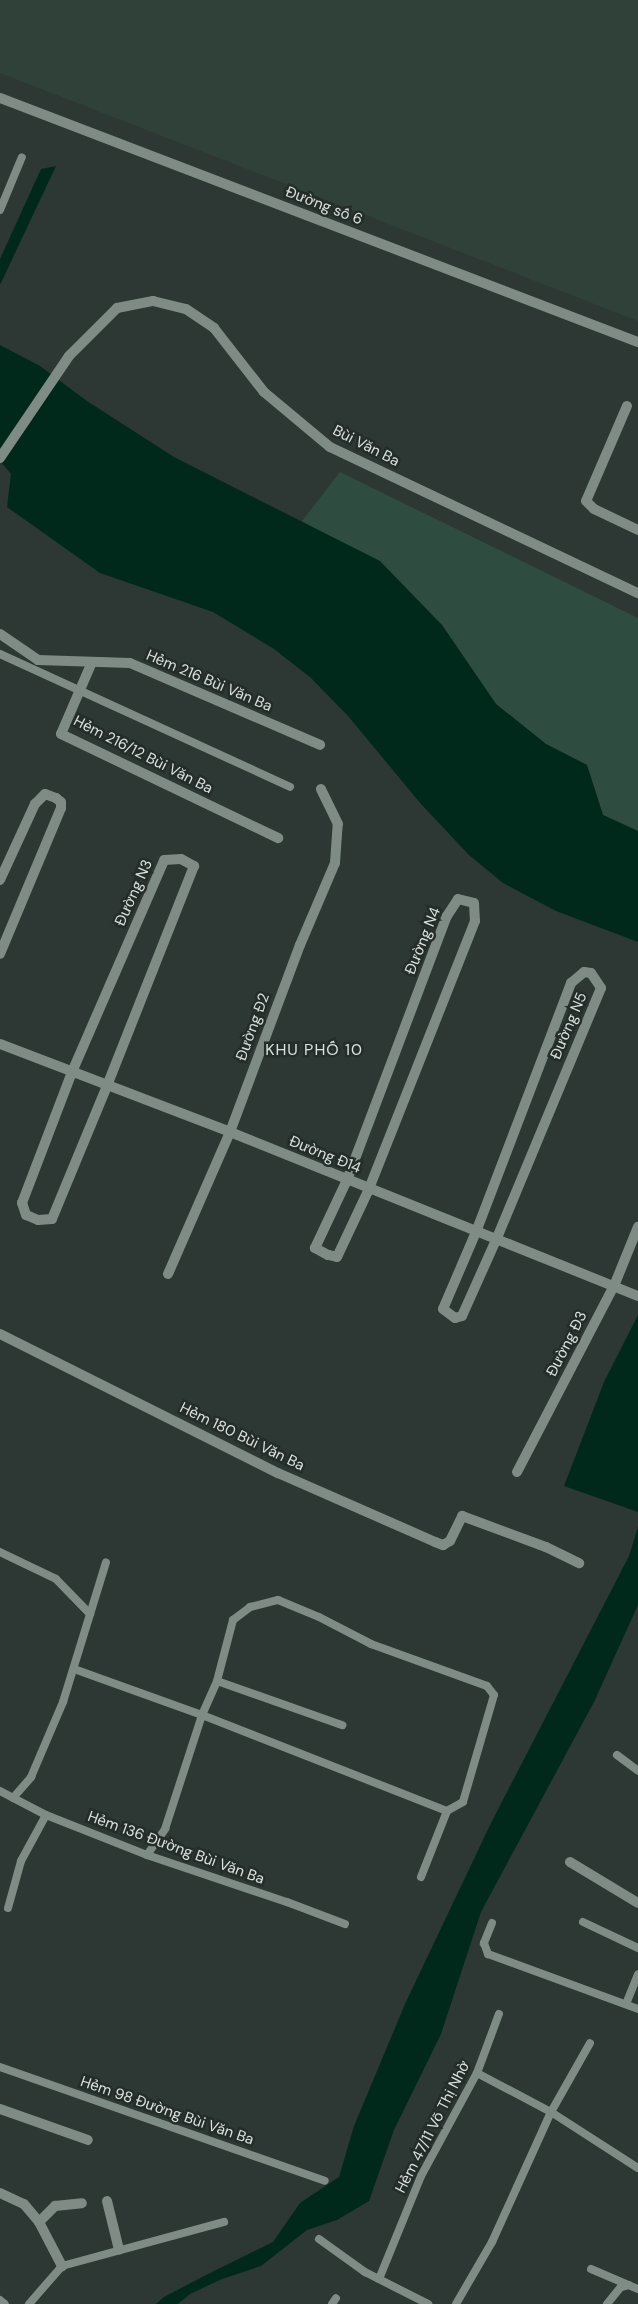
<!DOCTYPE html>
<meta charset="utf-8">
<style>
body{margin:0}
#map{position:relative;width:638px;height:2304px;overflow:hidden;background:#2d3733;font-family:"DM Sans",sans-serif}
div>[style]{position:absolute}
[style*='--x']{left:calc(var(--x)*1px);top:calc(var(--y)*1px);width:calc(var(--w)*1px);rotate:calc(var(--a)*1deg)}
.built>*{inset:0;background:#304139}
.green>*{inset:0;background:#2e4d40}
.water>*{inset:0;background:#00291c}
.lane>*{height:8px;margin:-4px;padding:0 4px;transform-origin:4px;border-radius:4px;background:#7f8b85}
.street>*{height:10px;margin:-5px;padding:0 5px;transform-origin:5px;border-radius:5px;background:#7f8b85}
span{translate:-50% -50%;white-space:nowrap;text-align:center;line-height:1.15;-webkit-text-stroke:5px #242d29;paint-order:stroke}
.street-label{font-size:15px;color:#dae1de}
.neighbourhood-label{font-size:16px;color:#dae1de;letter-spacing:1px}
</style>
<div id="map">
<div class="built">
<div style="clip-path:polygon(0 0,638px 0,638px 321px,0 73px)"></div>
</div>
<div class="green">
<div style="clip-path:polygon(340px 472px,638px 618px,638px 831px,603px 815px,587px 765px,546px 744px,496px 704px,442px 625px,302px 521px)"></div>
</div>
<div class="water">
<div style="clip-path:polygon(56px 166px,0 285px,0 259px,41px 169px)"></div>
<div style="clip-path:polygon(0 345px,40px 366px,87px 401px,174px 457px,380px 561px,442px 625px,496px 704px,546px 744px,587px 765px,603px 815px,638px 831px,638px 942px,556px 911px,503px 883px,469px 855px,421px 804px,348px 716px,311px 678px,274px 649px,213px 612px,100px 573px,7px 507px,11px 474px,0 461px)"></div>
<div style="clip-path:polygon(638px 1315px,638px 1512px,564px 1486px,604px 1382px)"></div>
<div style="clip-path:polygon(638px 1527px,638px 1605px,594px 1702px,481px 1912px,441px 2034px,394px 2130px,369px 2201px,337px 2220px,307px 2230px,261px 2266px,222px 2279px,190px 2294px,178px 2304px,156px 2304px,164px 2297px,206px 2275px,273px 2242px,300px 2203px,339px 2177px,354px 2126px,405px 2004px,491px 1823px,629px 1556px)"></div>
</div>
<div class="lane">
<div style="--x:0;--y:210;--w:57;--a:-67.5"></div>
<div style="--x:0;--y:654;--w:319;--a:24.6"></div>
<div style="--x:0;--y:1552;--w:62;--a:25.7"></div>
<div style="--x:56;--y:1579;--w:49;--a:45.8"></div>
<div style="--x:74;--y:1669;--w:136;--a:19.8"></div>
<div style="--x:202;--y:1715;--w:263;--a:21.4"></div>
<div style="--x:217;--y:1681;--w:133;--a:19.4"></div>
<div style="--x:617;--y:1755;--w:26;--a:37"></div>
<div style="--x:0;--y:1791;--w:52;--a:27.6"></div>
<div style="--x:46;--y:1815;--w:109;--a:21.6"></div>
<div style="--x:147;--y:1855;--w:148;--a:18.6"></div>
<div style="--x:287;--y:1902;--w:62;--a:20.8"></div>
<div style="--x:13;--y:1798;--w:28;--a:-49"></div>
<div style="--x:31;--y:1777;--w:82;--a:-66.9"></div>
<div style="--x:63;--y:1702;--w:146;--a:-72.9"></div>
<div style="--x:147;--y:1855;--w:32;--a:-55"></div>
<div style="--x:165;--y:1829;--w:120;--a:-72"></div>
<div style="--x:202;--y:1715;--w:37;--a:-66"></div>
<div style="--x:217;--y:1681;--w:63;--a:-75.3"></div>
<div style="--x:233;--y:1620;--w:21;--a:-37"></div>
<div style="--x:250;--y:1607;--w:29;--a:-14"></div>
<div style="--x:278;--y:1600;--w:44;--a:22.5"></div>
<div style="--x:319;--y:1617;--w:59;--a:27.4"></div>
<div style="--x:371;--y:1644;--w:123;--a:19.9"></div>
<div style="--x:487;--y:1686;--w:11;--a:52"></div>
<div style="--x:494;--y:1695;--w:111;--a:106.2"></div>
<div style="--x:463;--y:1802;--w:18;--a:151"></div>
<div style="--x:447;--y:1811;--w:71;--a:111.5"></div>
<div style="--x:8;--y:1908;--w:49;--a:-74.5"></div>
<div style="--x:21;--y:1861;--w:52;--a:-61.5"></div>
<div style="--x:583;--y:1922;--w:61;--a:25.3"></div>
<div style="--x:492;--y:1923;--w:22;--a:112"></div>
<div style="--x:484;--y:1943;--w:12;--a:70"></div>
<div style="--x:488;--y:1954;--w:160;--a:20.1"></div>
<div style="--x:626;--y:2004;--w:32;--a:-68"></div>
<div style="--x:0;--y:2067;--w:344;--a:19.3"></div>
<div style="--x:477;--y:2073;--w:84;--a:27.8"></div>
<div style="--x:551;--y:2112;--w:103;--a:32.8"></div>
<div style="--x:319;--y:2239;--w:57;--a:35.7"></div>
<div style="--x:365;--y:2272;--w:71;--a:26.9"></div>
<div style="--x:591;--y:2269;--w:51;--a:23.1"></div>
<div style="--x:379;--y:2279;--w:111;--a:-67.8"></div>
<div style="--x:421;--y:2176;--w:117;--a:-61.5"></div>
<div style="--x:477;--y:2073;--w:63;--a:-69.6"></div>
<div style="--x:0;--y:2300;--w:6;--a:39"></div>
<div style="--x:29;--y:2304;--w:50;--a:-49"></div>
<div style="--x:62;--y:2266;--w:168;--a:-15.2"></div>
<div style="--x:332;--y:2304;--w:7;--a:-56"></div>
<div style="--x:456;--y:2304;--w:72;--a:-59.9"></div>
<div style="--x:492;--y:2242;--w:143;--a:-65.6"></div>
<div style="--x:551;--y:2112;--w:79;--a:-60.5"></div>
<div style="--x:607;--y:2304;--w:22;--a:-51"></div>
<div style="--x:621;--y:2287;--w:8;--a:-14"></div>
</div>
<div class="street">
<div style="--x:0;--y:98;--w:683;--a:20.93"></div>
<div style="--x:627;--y:406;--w:103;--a:113.3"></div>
<div style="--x:586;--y:501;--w:11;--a:45"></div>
<div style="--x:594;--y:509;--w:49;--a:25.5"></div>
<div style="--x:0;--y:458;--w:123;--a:-55.9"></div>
<div style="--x:69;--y:356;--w:68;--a:-45"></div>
<div style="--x:117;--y:308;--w:37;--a:-11"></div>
<div style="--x:153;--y:301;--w:34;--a:14"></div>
<div style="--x:186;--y:309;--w:34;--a:34"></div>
<div style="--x:214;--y:328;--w:81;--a:52"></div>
<div style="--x:264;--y:392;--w:86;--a:39.8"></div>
<div style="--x:330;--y:447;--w:341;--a:25.4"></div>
<div style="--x:0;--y:634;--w:46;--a:34.4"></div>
<div style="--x:38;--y:660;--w:92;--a:1.9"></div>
<div style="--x:130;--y:663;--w:207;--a:23.3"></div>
<div style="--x:92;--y:662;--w:78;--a:113.3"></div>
<div style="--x:61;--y:734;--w:241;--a:25.6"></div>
<div style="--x:181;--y:859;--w:15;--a:28"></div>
<div style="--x:194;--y:866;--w:237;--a:111.6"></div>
<div style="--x:107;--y:1086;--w:144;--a:112.5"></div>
<div style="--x:52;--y:1219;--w:14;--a:176"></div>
<div style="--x:38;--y:1220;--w:13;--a:-157"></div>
<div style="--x:26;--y:1215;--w:13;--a:-108"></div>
<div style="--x:22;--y:1203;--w:140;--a:-69.1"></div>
<div style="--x:72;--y:1072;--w:231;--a:-66.5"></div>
<div style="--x:164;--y:860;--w:17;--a:-3"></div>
<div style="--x:0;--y:880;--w:84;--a:-65.3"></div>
<div style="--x:35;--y:804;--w:14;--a:-45"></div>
<div style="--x:45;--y:794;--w:12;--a:20"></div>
<div style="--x:56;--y:798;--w:6;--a:39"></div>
<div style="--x:61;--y:802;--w:6;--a:90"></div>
<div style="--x:61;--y:808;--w:158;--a:112.7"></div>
<div style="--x:458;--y:899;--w:16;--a:14"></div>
<div style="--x:474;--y:903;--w:18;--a:87"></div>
<div style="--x:475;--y:921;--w:288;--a:111.6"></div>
<div style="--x:369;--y:1189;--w:75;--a:115.2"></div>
<div style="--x:337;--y:1257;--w:9;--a:-167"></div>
<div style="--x:328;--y:1255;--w:15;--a:-152"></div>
<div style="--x:315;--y:1248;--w:75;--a:-64.8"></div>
<div style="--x:347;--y:1180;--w:282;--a:-69.3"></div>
<div style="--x:447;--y:916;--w:20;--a:-57"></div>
<div style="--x:584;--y:972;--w:7;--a:8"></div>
<div style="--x:591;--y:973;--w:18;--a:56"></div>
<div style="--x:601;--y:988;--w:273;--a:112.6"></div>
<div style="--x:496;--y:1240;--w:83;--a:114.1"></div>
<div style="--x:462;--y:1316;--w:7;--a:164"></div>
<div style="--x:455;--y:1318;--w:15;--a:-143"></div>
<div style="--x:443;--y:1309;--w:84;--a:-66.8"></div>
<div style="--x:476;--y:1232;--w:267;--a:-69.1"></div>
<div style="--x:571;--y:983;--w:17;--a:-40"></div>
<div style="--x:0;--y:1044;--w:246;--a:20.9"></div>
<div style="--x:230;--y:1132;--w:440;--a:21.9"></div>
<div style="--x:168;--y:1274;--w:155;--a:-66.4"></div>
<div style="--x:230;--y:1132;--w:200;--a:-69.5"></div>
<div style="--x:300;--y:945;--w:89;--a:-66.9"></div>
<div style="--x:335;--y:863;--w:39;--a:-86"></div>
<div style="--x:338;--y:824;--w:39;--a:-116"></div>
<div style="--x:0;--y:1334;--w:311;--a:26.6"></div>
<div style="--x:278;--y:1473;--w:171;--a:23.7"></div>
<div style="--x:435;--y:1542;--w:9;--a:21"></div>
<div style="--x:443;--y:1545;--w:8;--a:-30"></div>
<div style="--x:450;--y:1541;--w:28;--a:-64"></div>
<div style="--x:462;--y:1516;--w:90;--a:20.3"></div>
<div style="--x:546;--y:1547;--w:37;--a:26"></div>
<div style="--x:517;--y:1472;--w:210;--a:-62.5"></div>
<div style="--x:614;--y:1286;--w:64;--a:-67.9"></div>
<div style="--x:570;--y:1862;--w:79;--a:31.1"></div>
<div style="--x:0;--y:2109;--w:93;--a:19.4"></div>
<div style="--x:0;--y:2193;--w:26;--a:25"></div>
<div style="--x:24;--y:2204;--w:23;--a:50"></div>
<div style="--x:39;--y:2222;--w:50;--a:62.4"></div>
<div style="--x:107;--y:2201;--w:50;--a:76.2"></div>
<div style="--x:39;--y:2222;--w:23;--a:-45"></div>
<div style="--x:55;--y:2206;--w:27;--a:-6"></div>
</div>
<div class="street-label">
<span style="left:324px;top:206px;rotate:21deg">Đường số 6</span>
<span style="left:366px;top:446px;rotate:27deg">Bùi Văn Ba</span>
<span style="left:209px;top:681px;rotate:23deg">Hẻm 216 Bùi Văn Ba</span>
<span style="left:143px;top:755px;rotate:27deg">Hẻm 216/12 Bùi Văn Ba</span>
<span style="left:134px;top:893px;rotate:-66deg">Đường N3</span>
<span style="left:423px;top:941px;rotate:-68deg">Đường N4</span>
<span style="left:569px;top:1026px;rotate:-67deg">Đường N5</span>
<span style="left:253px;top:1027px;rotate:-70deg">Đường Đ2</span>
<span style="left:325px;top:1155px;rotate:22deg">Đường Đ14</span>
<span style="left:567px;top:1344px;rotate:-63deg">Đường Đ3</span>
<span style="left:242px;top:1437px;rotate:26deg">Hẻm 180 Bùi Văn Ba</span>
<span style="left:176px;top:1848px;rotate:20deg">Hẻm 136 Đường Bùi Văn Ba</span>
<span style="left:167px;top:2111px;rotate:19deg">Hẻm 98 Đường Bùi Văn Ba</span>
<span style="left:433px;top:2127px;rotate:-63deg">Hẻm 47/11 Võ Thị Nhờ</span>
</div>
<div class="neighbourhood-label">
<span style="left:314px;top:1050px">KHU PHỐ 10</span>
</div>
</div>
